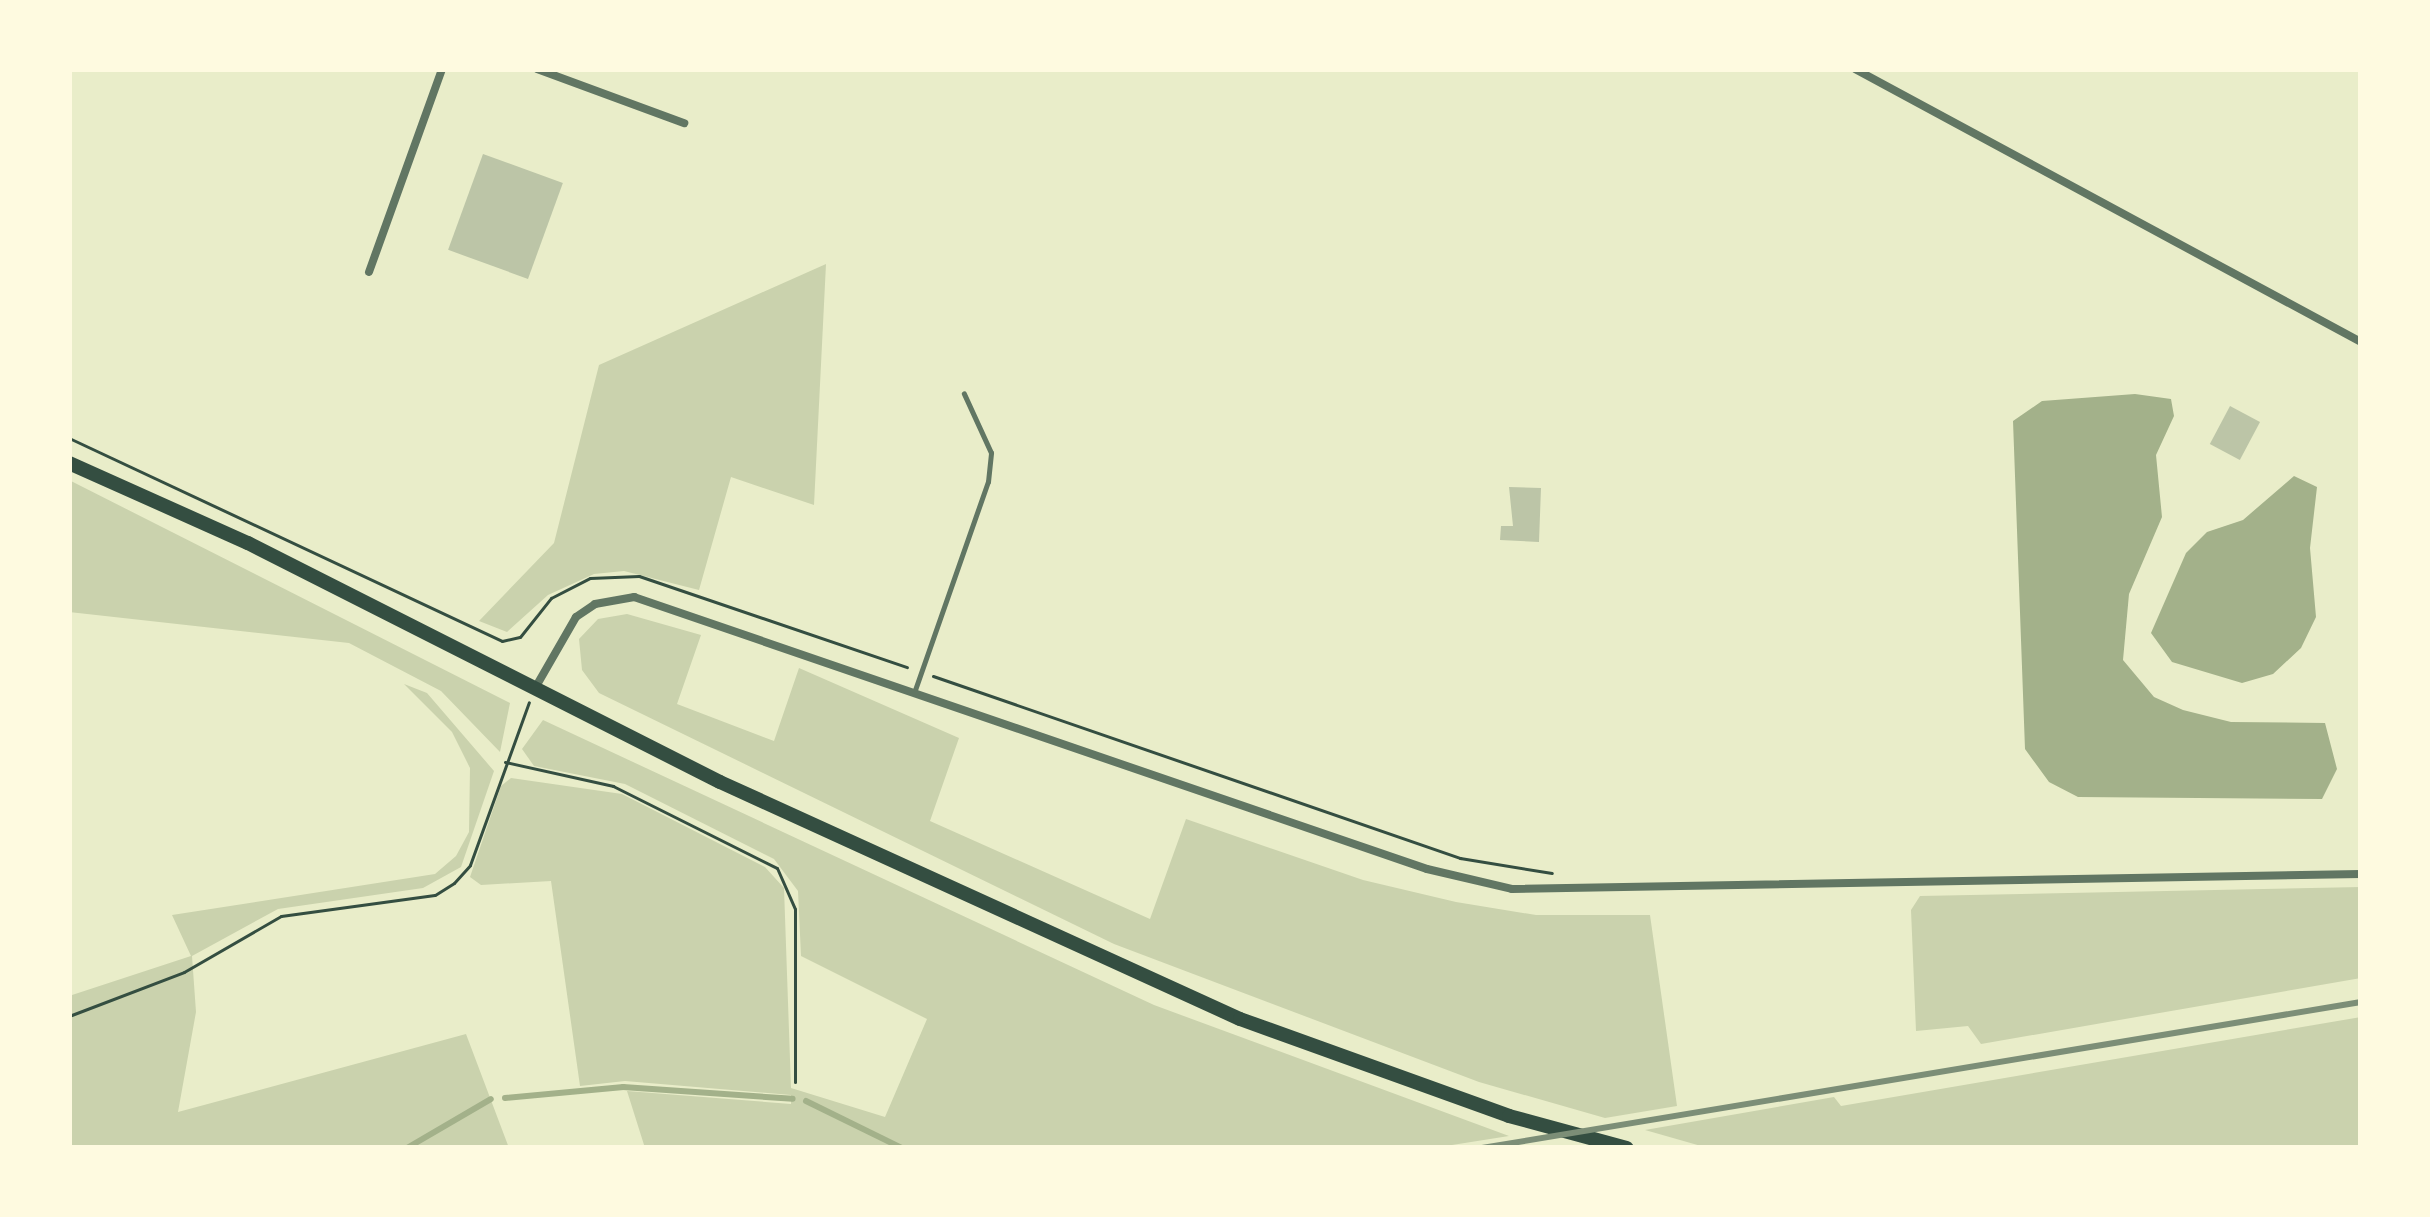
<!DOCTYPE html>
<style>
body{margin:0}
#map{position:relative;width:2430px;height:1217px;overflow:hidden;background:#e9edc9;font-family:"Archivo Narrow",sans-serif}
div>[style]{position:absolute}
[style*='--x']{left:calc(var(--x)*1px);top:calc(var(--y)*1px);width:calc(var(--w)*1px);rotate:calc(var(--a)*1deg)}
.green>*{inset:0;background:#cad2ad}
.water>*{inset:0;background:#a3b18a}
.stream>*{height:6px;margin:-3px;padding:0 3px;transform-origin:3px;border-radius:3px;background:#a3b18a}
.building>*{inset:0;background:#bcc5a7;transform-origin:0 0}
.path>*{height:3px;margin:-1.5px;padding:0 1.5px;transform-origin:1.5px;border-radius:1.5px;background:#344e41}
.service>*{height:4.5px;margin:-2.25px;padding:0 2.25px;transform-origin:2.25px;border-radius:2.25px;background:#617663}
.minor>*{height:8px;margin:-4px;padding:0 4px;transform-origin:4px;border-radius:4px;background:#617663}
.primary>*{height:14px;margin:-7px;padding:0 7px;transform-origin:7px;border-radius:7px;background:#344e41}
.rail>*{height:6px;margin:-3px;padding:0 3px;transform-origin:3px;border-radius:3px;background:#7c8e77}
span{translate:-50% -50%;white-space:nowrap;text-align:center;line-height:1.15;-webkit-text-stroke:10px #fefae0;paint-order:stroke}
.frame{position:absolute;inset:0;border:72px solid #fefae0;pointer-events:none}
</style>
<div id="map">
<div class="green">
<div style="clip-path:polygon(826px 264px,814px 505px,731px 477px,699px 590px,624px 571px,594px 574px,548px 595px,507px 632px,479px 621px,554px 543px,599px 365px)"></div>
<div style="clip-path:polygon(69px 480px,510px 703px,500px 752px,441px 691px,349px 643px,69px 612px)"></div>
<div style="clip-path:polygon(627px 614px,701px 635px,677px 704px,774px 741px,799px 668px,959px 738px,930px 821px,1150px 919px,1186px 819px,1363px 880px,1456px 902px,1536px 915px,1650px 915px,1677px 1106px,1605px 1118px,1479px 1082px,1114px 944px,599px 693px,582px 670px,579px 639px,598px 619px)"></div>
<div style="clip-path:polygon(404px 684px,427px 693px,494px 771px,461px 867px,423px 888px,278px 909px,192px 956px,196px 1012px,178px 1112px,466px 1034px,509px 1148px,69px 1148px,69px 996px,191px 956px,172px 915px,435px 874px,456px 856px,469px 832px,470px 768px,452px 732px)"></div>
<div style="clip-path:polygon(543px 720px,1154px 1005px,1509px 1136px,1433px 1148px,645px 1148px,627px 1091px,791px 1104px,791px 1095px,625px 1081px,580px 1086px,551px 881px,481px 885px,470px 877px,501px 786px,511px 778px,622px 794px,765px 867px,784px 888px,791px 1088px,885px 1117px,927px 1019px,801px 956px,798px 891px,774px 859px,625px 784px,534px 766px,522px 749px)"></div>
<div style="clip-path:polygon(2361px 887px,2361px 978px,1981px 1044px,1968px 1026px,1916px 1031px,1911px 910px,1920px 896px)"></div>
<div style="clip-path:polygon(2361px 1017px,2361px 1148px,1708px 1148px,1645px 1130px,1834px 1097px,1841px 1106px)"></div>
</div>
<div class="water">
<div style="clip-path:polygon(2135px 394px,2171px 399px,2174px 416px,2156px 455px,2162px 517px,2129px 594px,2123px 660px,2154px 697px,2183px 710px,2231px 722px,2325px 723px,2337px 769px,2322px 799px,2078px 797px,2049px 782px,2025px 749px,2013px 421px,2042px 401px)"></div>
<div style="clip-path:polygon(2294px 476px,2317px 487px,2310px 548px,2316px 617px,2301px 648px,2273px 674px,2242px 683px,2172px 662px,2151px 633px,2186px 553px,2207px 532px,2243px 520px)"></div>
</div>
<div class="stream">
<div style="--x:505;--y:1098;--w:119;--a:-5.3"></div>
<div style="--x:623;--y:1087;--w:170;--a:4"></div>
<div style="--x:806;--y:1101;--w:107;--a:26.1"></div>
<div style="--x:407;--y:1148;--w:97;--a:-30.3"></div>
</div>
<div class="building">
<div style="left:483px;top:154px;width:85px;height:102px;rotate:20deg"></div>
<div style="left:2230px;top:406px;width:34px;height:43px;rotate:28deg"></div>
<div style="clip-path:polygon(1509px 487px,1541px 488px,1539px 542px,1500px 540px,1501px 526px,1513px 526px)"></div>
</div>
<div class="path">
<div style="--x:69;--y:438;--w:478;--a:25.1"></div>
<div style="--x:502;--y:641;--w:18;--a:-13"></div>
<div style="--x:520;--y:637;--w:50;--a:-51.5"></div>
<div style="--x:551;--y:598;--w:44;--a:-27.1"></div>
<div style="--x:590;--y:578;--w:49;--a:-2.3"></div>
<div style="--x:639;--y:576;--w:283;--a:18.8"></div>
<div style="--x:933;--y:676;--w:558;--a:19.05"></div>
<div style="--x:1460;--y:858;--w:93;--a:9.3"></div>
<div style="--x:505;--y:762;--w:111;--a:12.5"></div>
<div style="--x:613;--y:786;--w:183;--a:26.6"></div>
<div style="--x:777;--y:868;--w:45;--a:66.3"></div>
<div style="--x:795;--y:909;--w:173;--a:90"></div>
<div style="--x:69;--y:1016;--w:123;--a:-20.9"></div>
<div style="--x:184;--y:972;--w:112;--a:-30"></div>
<div style="--x:281;--y:916;--w:155;--a:-7.8"></div>
<div style="--x:435;--y:895;--w:22;--a:-32"></div>
<div style="--x:454;--y:883;--w:24;--a:-48"></div>
<div style="--x:470;--y:865;--w:173;--a:-70.1"></div>
</div>
<div class="service">
<div style="--x:915;--y:690;--w:220;--a:-70.7"></div>
<div style="--x:988;--y:482;--w:29;--a:-84"></div>
<div style="--x:991;--y:453;--w:65;--a:-114.6"></div>
</div>
<div class="minor">
<div style="--x:537;--y:69;--w:157;--a:20.2"></div>
<div style="--x:1855;--y:69;--w:575;--a:28.35"></div>
<div style="--x:369;--y:272;--w:216;--a:-70.2"></div>
<div style="--x:534;--y:690;--w:84;--a:-60.1"></div>
<div style="--x:576;--y:617;--w:23;--a:-34"></div>
<div style="--x:595;--y:604;--w:40;--a:-10"></div>
<div style="--x:634;--y:597;--w:838;--a:18.93"></div>
<div style="--x:1427;--y:869;--w:87;--a:13.2"></div>
<div style="--x:1512;--y:889;--w:849;--a:-1.01"></div>
</div>
<div class="primary">
<div style="--x:69;--y:463;--w:196;--a:24.1"></div>
<div style="--x:248;--y:543;--w:529;--a:26.86"></div>
<div style="--x:720;--y:782;--w:571;--a:24.5"></div>
<div style="--x:1240;--y:1019;--w:286;--a:19.8"></div>
<div style="--x:1509;--y:1116;--w:122;--a:15.2"></div>
</div>
<div class="rail">
<div style="--x:1482;--y:1148;--w:891;--a:-9.43"></div>
</div>
<div class="frame"></div>
</div>
